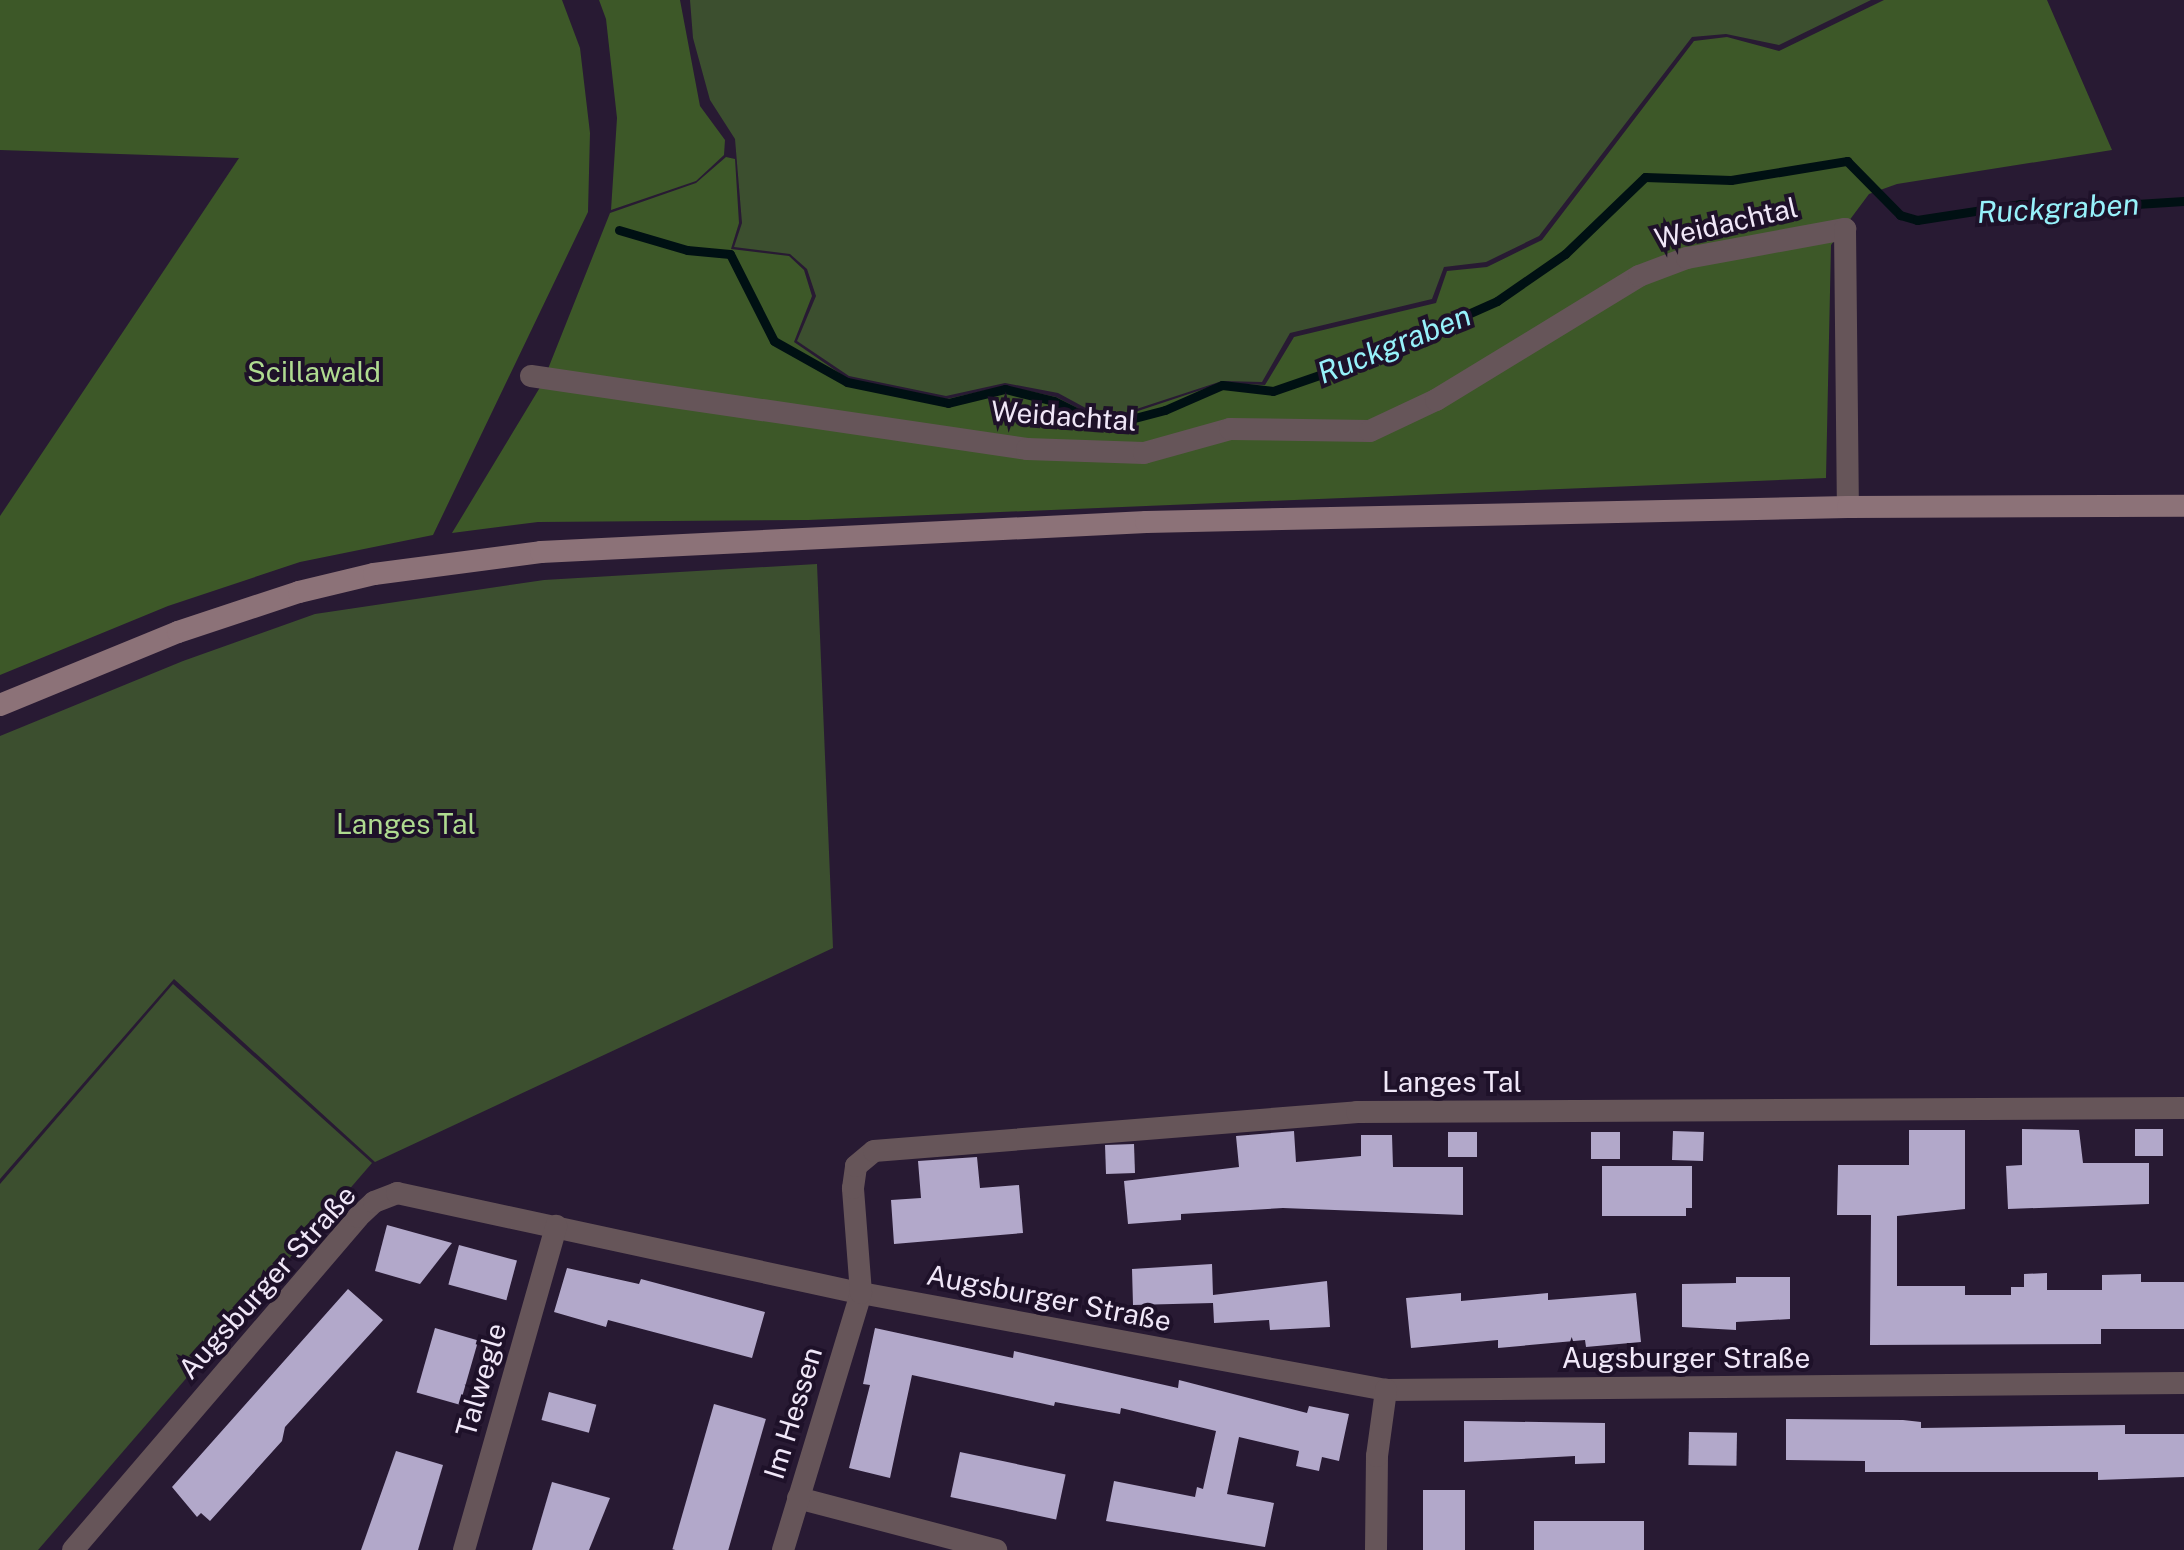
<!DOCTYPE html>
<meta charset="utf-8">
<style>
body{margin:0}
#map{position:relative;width:2184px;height:1550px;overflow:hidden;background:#281a33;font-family:"Public Sans",sans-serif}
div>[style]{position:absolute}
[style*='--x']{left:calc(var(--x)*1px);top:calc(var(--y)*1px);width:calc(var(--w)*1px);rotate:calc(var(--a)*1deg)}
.green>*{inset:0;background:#3c4f2f}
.forest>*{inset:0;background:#3d5828}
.stream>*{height:9px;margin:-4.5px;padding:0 4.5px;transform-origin:4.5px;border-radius:4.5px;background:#001013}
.building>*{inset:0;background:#b2a8ca;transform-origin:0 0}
.minor>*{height:22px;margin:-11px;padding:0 11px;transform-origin:11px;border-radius:11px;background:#665559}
.secondary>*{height:22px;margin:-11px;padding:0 11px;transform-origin:11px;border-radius:11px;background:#8c7278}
span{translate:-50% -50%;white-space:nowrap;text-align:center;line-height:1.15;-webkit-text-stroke:8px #1e1129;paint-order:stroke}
.street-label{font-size:28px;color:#f0e7f8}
.park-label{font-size:28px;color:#afdb90}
.water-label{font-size:30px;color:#96f1fa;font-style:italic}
</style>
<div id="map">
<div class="green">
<div style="clip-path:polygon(690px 0,1871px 0,1779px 45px,1726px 34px,1692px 37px,1539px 236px,1486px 262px,1444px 267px,1432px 299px,1290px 333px,1262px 382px,1222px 381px,1106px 419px,1058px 393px,1005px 383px,946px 396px,849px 376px,797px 341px,816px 296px,807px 269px,790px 254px,734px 247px,742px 223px,735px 139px,710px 100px,693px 38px)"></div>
<div style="clip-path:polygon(817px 564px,833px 948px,375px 1162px,174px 979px,0 1179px,0 736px,183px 661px,315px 614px,544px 580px)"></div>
<div style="clip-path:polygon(173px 984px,372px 1163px,38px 1550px,0 1550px,0 1184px)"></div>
</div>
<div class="forest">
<div style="clip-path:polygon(0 0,562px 0,580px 48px,590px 133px,588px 212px,433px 535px,300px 562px,168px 606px,0 675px,0 516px,239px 158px,0 150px)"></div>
<div style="clip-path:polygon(599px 0,680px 0,700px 106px,725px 140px,724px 155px,696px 181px,611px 210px,617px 118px,606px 19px)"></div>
<div style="clip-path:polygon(1884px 0,2047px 0,2112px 150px,1897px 184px,1869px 194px,1831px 245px,1826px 478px,808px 520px,538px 522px,452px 533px,542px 384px,610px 213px,696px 183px,726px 157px,735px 159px,739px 223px,731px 249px,789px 256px,804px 270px,812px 296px,794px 342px,848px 379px,947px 399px,1005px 386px,1056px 397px,1105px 422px,1222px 383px,1265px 385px,1294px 337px,1436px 303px,1447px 271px,1487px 267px,1542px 240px,1694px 41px,1727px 37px,1779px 51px)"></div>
</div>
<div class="stream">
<div style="--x:619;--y:230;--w:71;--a:16.4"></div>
<div style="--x:687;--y:250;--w:43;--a:5.3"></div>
<div style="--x:730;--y:254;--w:97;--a:63.2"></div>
<div style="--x:774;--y:341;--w:84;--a:29.3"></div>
<div style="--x:847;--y:382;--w:103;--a:11.7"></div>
<div style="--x:948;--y:403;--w:59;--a:-13.8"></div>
<div style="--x:1005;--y:389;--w:50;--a:13.8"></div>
<div style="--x:1054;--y:401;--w:56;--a:26.6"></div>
<div style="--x:1104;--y:426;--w:63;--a:-14.7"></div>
<div style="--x:1165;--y:410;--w:62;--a:-23.7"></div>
<div style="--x:1222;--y:385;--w:51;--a:6.7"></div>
<div style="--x:1273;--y:391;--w:102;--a:-19"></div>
<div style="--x:1369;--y:358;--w:140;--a:-24"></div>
<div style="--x:1497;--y:301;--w:83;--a:-34.7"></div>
<div style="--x:1565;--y:254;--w:111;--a:-43.9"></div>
<div style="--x:1645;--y:177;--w:86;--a:2"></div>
<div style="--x:1731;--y:180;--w:118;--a:-9.3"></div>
<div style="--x:1847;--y:161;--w:76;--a:45.5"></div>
<div style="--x:1900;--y:215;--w:18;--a:16"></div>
<div style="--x:1917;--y:220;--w:104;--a:-8.8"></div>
<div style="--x:2020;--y:204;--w:69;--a:2.5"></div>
<div style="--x:2089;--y:207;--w:95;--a:-3.6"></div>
</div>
<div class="building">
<div style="clip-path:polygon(2022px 1129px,2079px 1130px,2083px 1163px,2149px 1163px,2149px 1204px,2008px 1209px,2006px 1166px,2022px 1165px)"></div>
<div style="left:2135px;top:1129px;width:28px;height:27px"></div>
<div style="clip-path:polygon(1909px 1130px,1965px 1130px,1965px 1209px,1897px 1216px,1897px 1286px,1965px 1286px,1965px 1295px,2011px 1295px,2011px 1287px,2024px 1287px,2024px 1274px,2047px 1273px,2047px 1290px,2102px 1290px,2102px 1275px,2141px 1274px,2141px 1282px,2184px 1282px,2184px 1329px,2101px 1329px,2101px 1344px,1870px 1345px,1871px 1215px,1837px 1215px,1838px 1165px,1909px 1165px)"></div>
<div style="clip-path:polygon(1294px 1131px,1296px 1162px,1361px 1156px,1361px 1135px,1392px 1135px,1393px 1167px,1463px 1167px,1463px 1215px,1283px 1208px,1181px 1214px,1181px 1220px,1128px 1224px,1124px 1181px,1239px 1167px,1236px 1136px)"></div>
<div style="left:1673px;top:1131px;width:31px;height:29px;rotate:2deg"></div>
<div style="left:1448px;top:1132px;width:29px;height:25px"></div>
<div style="left:1620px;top:1132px;width:27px;height:29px;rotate:90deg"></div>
<div style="left:1134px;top:1144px;width:29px;height:29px;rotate:88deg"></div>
<div style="clip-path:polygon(977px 1157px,980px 1188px,1019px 1185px,1023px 1233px,894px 1244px,891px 1200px,921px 1198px,918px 1161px)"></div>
<div style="clip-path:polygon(1602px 1166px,1692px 1166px,1692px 1208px,1686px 1208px,1686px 1216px,1602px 1216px)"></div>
<div style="clip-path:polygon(387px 1225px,452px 1243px,420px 1284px,375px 1271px)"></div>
<div style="left:459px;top:1245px;width:60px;height:41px;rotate:15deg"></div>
<div style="clip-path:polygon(1212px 1264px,1213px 1295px,1327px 1281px,1330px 1327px,1270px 1330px,1269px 1320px,1214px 1323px,1213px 1303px,1133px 1305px,1132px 1269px)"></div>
<div style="clip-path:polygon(567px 1268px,639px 1284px,641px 1279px,765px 1312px,752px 1358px,608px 1320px,606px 1327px,554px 1312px)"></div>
<div style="clip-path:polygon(1736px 1277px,1790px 1277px,1790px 1319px,1736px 1322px,1736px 1330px,1682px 1327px,1682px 1284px,1736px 1283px)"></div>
<div style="clip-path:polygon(348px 1289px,383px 1320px,285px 1427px,282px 1441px,210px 1521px,201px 1513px,197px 1517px,172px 1487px)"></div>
<div style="clip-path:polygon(1461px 1293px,1461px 1301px,1548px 1293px,1548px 1300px,1636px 1293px,1641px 1342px,1586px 1347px,1585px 1340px,1498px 1348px,1498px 1340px,1411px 1348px,1406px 1298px)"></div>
<div style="left:435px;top:1328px;width:45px;height:67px;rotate:16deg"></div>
<div style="clip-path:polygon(875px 1328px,1013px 1358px,1014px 1351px,1178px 1388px,1179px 1380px,1307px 1413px,1309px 1406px,1349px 1414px,1339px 1461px,1322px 1457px,1319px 1471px,1296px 1466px,1299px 1451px,1239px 1437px,1227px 1494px,1274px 1503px,1265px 1547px,1106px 1521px,1114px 1481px,1195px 1497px,1197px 1487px,1203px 1489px,1216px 1431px,1121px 1408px,1120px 1414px,1055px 1402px,1054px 1406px,912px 1375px,890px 1478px,849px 1468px,870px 1385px,863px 1384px)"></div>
<div style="left:549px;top:1392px;width:49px;height:29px;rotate:15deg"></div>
<div style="left:714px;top:1404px;width:54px;height:151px;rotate:16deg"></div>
<div style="clip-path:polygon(1786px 1419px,1903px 1420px,1921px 1422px,1921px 1428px,2125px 1425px,2125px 1434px,2184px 1434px,2184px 1477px,2098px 1480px,2098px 1472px,1865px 1472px,1865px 1461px,1786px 1460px)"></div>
<div style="clip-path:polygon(1464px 1421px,1605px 1423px,1605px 1463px,1575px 1464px,1575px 1456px,1464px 1462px)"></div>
<div style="left:1689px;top:1432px;width:48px;height:33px;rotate:1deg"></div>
<div style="clip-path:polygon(396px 1451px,443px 1465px,418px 1550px,361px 1550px)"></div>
<div style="left:960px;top:1452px;width:108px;height:46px;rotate:12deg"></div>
<div style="clip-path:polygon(552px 1482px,610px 1498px,589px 1550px,532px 1550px)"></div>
<div style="left:1423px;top:1490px;width:42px;height:60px"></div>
<div style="left:1534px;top:1521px;width:110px;height:29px"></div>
</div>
<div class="minor">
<div style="--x:531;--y:376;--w:501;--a:8.37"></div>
<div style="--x:1027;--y:449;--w:117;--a:2"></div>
<div style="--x:1144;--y:453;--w:89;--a:-15.6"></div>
<div style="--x:1230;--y:429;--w:140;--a:0.8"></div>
<div style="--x:1370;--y:431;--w:73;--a:-25.2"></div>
<div style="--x:1436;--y:400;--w:238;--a:-31.4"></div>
<div style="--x:1639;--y:276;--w:51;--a:-20.6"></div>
<div style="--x:1687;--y:258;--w:161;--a:-10.4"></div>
<div style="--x:1845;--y:229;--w:278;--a:89.4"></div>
<div style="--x:798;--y:1498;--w:205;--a:14.7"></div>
<div style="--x:73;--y:1550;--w:438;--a:-49.4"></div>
<div style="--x:358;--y:1217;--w:22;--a:-43"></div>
<div style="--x:374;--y:1202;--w:25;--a:-21"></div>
<div style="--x:397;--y:1193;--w:475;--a:12.2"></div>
<div style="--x:861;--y:1293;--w:534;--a:10.47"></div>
<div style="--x:1386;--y:1390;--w:798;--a:-0.5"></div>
<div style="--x:464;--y:1550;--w:337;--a:-74.1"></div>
<div style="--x:783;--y:1550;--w:269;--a:-73.1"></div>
<div style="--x:861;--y:1293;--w:105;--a:-94.4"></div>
<div style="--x:853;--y:1188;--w:22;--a:-82"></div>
<div style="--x:856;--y:1166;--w:23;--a:-40"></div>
<div style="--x:874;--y:1151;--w:485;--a:-4.6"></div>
<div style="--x:1357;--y:1112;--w:827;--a:-0.28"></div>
<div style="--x:1376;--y:1550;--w:94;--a:-89.4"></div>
<div style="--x:1377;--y:1456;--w:67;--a:-82.2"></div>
</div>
<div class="secondary">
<div style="--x:0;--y:705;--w:192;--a:-22.3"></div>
<div style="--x:178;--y:632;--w:127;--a:-18.3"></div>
<div style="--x:299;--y:592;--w:77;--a:-13.5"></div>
<div style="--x:374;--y:574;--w:168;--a:-7.5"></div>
<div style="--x:541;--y:552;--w:606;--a:-2.84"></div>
<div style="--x:1146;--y:522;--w:702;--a:-1.22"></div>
<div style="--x:1848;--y:507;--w:336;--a:-0.2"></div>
</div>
<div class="street-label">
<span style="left:1726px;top:223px;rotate:-13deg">Weidachtal</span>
<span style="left:1064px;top:416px;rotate:4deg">Weidachtal</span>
<span style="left:1452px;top:1082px">Langes Tal</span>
<span style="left:267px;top:1282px;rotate:-48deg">Augsburger Straße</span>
<span style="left:1049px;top:1298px;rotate:11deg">Augsburger Straße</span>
<span style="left:1686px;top:1358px">Augsburger Straße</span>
<span style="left:481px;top:1380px;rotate:-74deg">Talwegle</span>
<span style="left:793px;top:1413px;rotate:-73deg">Im Hessen</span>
</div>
<div class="park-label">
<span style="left:314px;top:372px">Scillawald</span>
<span style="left:406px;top:824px">Langes Tal</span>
</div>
<div class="water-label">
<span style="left:2058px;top:208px;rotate:-3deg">Ruckgraben</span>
<span style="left:1394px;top:344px;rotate:-22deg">Ruckgraben</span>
</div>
</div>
